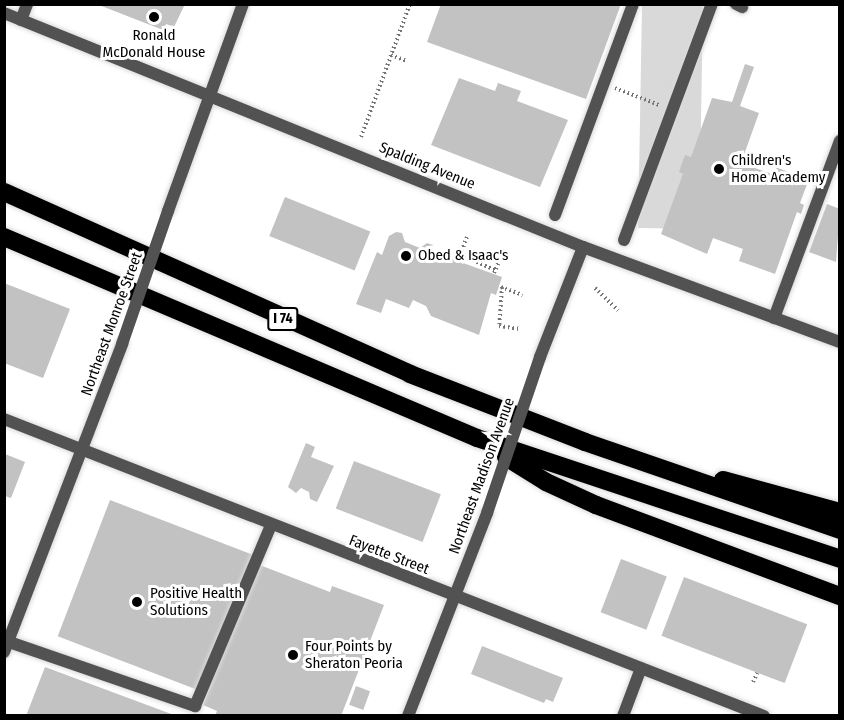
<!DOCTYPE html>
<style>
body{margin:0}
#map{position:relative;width:844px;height:720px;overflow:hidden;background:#fff;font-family:"Fira Sans Condensed",sans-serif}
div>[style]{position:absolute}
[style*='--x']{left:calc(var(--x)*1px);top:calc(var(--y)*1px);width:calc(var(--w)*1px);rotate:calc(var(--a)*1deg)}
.green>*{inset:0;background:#d9d9d9;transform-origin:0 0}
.building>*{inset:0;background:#c2c2c2;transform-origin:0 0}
.path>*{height:4px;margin-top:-2px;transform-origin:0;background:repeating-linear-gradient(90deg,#747474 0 1.5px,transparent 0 4.5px)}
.roads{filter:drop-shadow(0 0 2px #dbdbdb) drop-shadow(0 0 2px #dbdbdb)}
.service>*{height:12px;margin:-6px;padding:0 6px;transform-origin:6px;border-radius:6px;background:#525252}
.pedestrian>*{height:12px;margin:-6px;padding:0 6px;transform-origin:6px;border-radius:6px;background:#525252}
.tertiary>*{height:12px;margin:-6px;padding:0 6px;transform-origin:6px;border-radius:6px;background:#525252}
.motorway>*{height:18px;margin:-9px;padding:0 9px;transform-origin:9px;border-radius:9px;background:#000}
.tertiary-bridge>*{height:12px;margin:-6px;padding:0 6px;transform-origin:6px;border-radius:6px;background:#525252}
.dots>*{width:16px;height:16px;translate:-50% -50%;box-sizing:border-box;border:3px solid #fff;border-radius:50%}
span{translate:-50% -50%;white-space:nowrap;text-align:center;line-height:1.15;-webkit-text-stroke:6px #fff;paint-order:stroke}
.shield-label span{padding:2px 4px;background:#fff;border:2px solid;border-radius:4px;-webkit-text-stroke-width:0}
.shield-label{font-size:14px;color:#000;font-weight:700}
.poi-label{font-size:15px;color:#000}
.left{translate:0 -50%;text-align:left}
.street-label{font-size:15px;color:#000}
.frame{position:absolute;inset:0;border:6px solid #000;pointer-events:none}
</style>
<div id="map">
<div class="green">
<div style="left:642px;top:5px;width:61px;height:223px;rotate:1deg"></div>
</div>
<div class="building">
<div style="clip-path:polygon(185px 4px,174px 27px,166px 24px,163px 30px,99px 5px)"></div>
<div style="clip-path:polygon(441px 4px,621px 4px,586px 99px,427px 42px)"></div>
<div style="clip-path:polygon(745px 64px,754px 67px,740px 106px,759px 113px,741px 163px,772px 174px,775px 167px,809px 179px,800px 203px,804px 205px,801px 214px,797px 212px,775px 274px,739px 261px,743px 249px,713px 238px,707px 254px,661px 234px,683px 174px,679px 172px,685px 155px,691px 157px,712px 98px,732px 102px)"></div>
<div style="clip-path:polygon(459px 78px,495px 91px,498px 83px,521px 91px,517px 101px,568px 120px,540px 187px,431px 145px)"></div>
<div style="left:285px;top:197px;width:92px;height:42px;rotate:22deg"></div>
<div style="clip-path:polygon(827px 204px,840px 209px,836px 262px,809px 252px)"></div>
<div style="clip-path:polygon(396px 232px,402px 233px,405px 242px,420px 248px,427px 243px,433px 245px,433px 260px,442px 263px,452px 259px,502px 277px,496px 295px,491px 293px,479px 335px,431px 316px,426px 306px,413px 300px,409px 308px,386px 299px,381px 313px,356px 304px,377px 252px,382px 255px,389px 236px)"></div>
<div style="clip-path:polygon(4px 283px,70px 309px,43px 378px,4px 363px)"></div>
<div style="clip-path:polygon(306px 443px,315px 447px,311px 457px,334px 466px,317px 502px,310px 499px,309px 492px,301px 488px,296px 493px,288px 487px)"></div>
<div style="clip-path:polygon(5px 454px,25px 462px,11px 498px,5px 496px)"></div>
<div style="left:354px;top:461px;width:93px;height:51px;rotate:21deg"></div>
<div style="left:110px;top:500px;width:155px;height:146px;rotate:21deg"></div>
<div style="left:621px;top:559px;width:49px;height:57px;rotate:21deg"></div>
<div style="clip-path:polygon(257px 564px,330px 592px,332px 586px,384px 605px,341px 716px,215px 716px,217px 711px,203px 705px)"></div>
<div style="left:684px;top:577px;width:132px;height:63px;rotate:21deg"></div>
<div style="clip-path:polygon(482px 646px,563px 678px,553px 702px,546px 699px,544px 703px,471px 674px)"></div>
<div style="clip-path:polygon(45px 667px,174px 715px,174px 716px,26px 716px)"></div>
<div style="left:356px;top:686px;width:15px;height:20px;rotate:20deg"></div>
</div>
<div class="path">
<div style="--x:391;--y:55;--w:17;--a:21"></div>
<div style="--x:615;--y:88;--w:47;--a:21.1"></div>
<div style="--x:361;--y:137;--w:142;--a:-69.8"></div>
<div style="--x:467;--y:237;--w:19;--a:111"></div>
<div style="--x:460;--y:255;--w:39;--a:23"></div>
<div style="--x:494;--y:273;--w:23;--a:-67"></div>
<div style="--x:501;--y:287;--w:23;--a:20"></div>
<div style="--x:502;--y:287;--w:39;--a:94"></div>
<div style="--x:499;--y:326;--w:21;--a:8"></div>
<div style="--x:595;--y:288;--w:32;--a:44"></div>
<div style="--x:753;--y:682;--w:10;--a:-66"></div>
</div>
<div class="roads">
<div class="service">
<div style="--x:21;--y:20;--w:17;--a:-69"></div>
<div style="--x:774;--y:318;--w:189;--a:-69.6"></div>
<div style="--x:9;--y:642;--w:197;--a:19"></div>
<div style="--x:195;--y:706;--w:196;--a:-67.2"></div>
<div style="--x:623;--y:716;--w:51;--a:-69.4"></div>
</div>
<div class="pedestrian">
<div style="--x:736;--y:4;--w:7;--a:27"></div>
<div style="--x:555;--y:215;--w:225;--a:-69.7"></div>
<div style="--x:624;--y:240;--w:252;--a:-69.6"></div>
</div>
<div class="tertiary">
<div style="--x:4;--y:13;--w:624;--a:22.01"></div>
<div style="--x:583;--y:247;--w:274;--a:20.3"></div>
<div style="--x:168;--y:211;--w:220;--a:-70.1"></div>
<div style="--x:540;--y:357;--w:118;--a:-68.6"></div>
<div style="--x:4;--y:419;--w:816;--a:21.35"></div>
<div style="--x:4;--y:652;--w:330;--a:-69"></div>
<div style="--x:408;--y:716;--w:218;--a:-68.7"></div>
</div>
<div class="motorway">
<div style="--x:4;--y:192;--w:445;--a:24.1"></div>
<div style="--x:410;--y:374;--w:188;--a:21.2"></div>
<div style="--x:585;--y:442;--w:270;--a:19"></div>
<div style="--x:4;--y:237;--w:514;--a:23.02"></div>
<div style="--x:477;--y:438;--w:383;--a:18.4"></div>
<div style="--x:506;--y:457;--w:47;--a:32"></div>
<div style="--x:546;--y:482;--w:55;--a:24.7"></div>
<div style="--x:596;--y:505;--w:260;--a:20.5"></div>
<div style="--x:723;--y:480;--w:121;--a:15.3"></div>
</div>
</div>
<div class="tertiary-bridge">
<div style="--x:122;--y:344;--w:141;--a:-70.9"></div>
<div style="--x:487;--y:513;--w:165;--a:-71.2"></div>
</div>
<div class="dots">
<div style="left:154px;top:17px;background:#000"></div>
<div style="left:719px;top:169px;background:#000"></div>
<div style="left:406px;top:256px;background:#000"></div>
<div style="left:137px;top:602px;background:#000"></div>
<div style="left:293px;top:655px;background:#000"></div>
</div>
<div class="shield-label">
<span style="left:283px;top:319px">I 74</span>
</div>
<div class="poi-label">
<span style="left:154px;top:44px">Ronald<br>McDonald House</span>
<span class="left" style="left:731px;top:169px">Children's<br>Home Academy</span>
<span class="left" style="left:418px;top:256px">Obed &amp; Isaac's</span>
<span class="left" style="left:150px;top:602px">Positive Health<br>Solutions</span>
<span class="left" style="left:305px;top:655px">Four Points by<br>Sheraton Peoria</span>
</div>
<div class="street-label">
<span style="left:427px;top:166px;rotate:22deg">Spalding Avenue</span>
<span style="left:112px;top:324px;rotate:-70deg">Northeast Monroe Street</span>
<span style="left:482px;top:476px;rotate:-70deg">Northeast Madison Avenue</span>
<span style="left:389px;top:555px;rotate:21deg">Fayette Street</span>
</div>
<div class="frame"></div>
</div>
